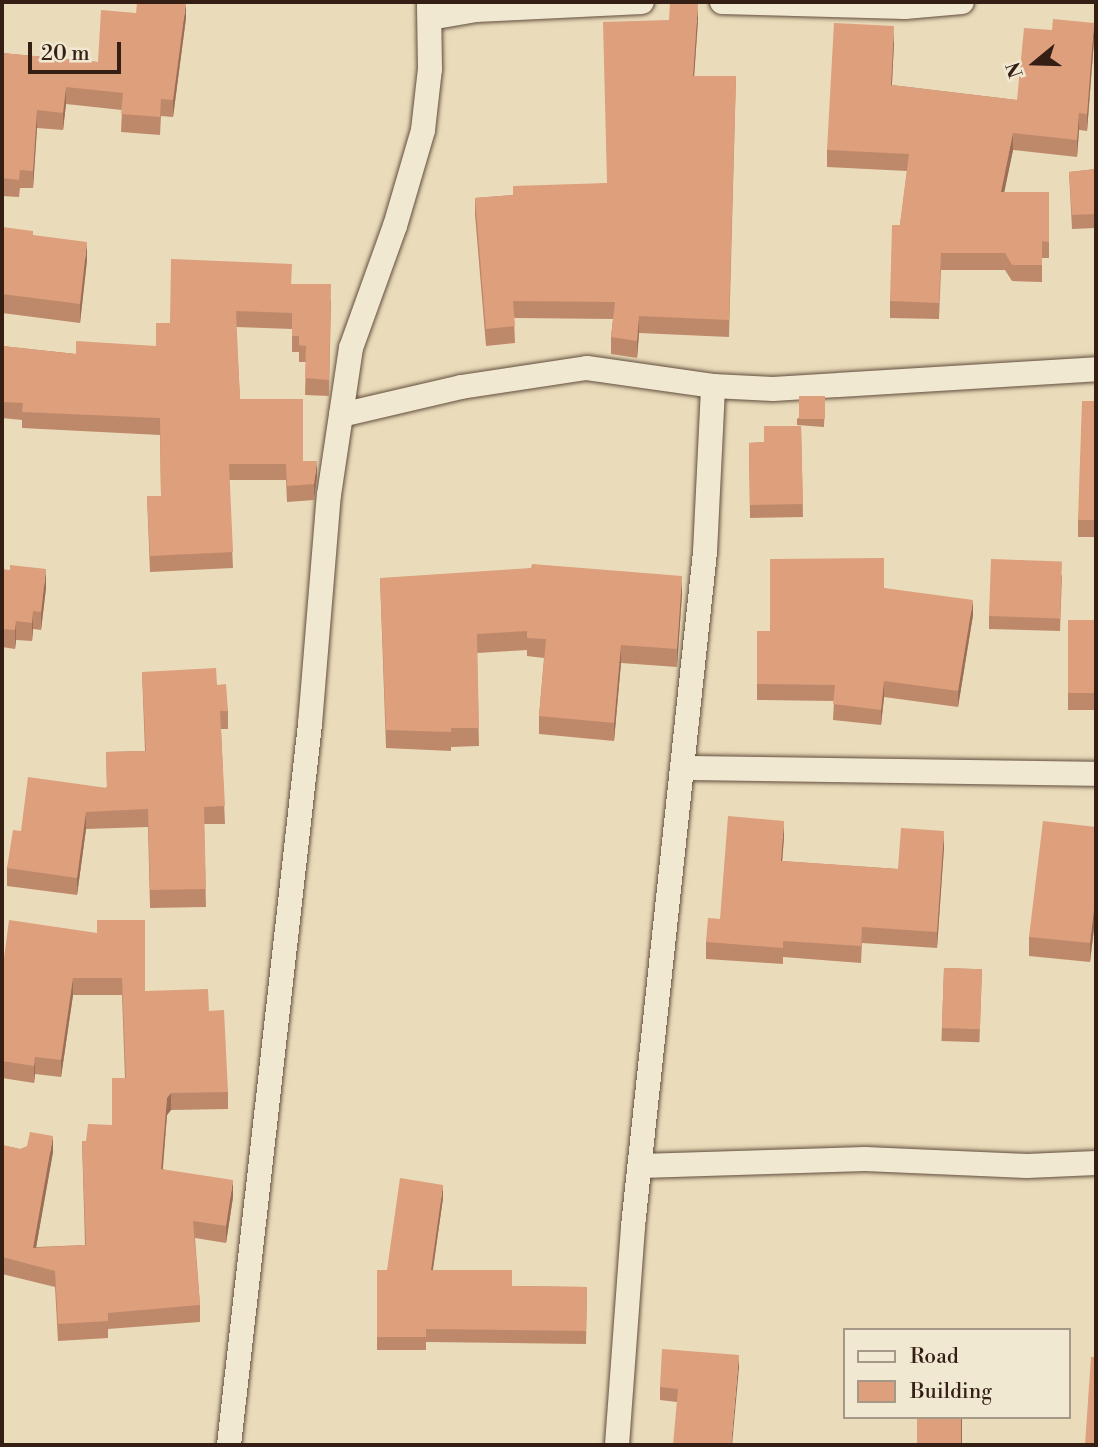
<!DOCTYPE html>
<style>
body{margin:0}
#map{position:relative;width:1098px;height:1447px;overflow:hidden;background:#eadcba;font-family:"Libre Bodoni",serif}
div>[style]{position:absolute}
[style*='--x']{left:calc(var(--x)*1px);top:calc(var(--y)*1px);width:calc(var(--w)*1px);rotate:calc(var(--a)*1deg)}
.roads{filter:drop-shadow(0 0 2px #624e3e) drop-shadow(0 0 2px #624e3e)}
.street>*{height:24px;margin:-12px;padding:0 12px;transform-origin:12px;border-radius:12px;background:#f1e8d2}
.wall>*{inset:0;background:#be896b;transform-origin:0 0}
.shaded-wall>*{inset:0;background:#9b6f57;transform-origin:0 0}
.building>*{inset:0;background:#dd9f7c;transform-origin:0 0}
span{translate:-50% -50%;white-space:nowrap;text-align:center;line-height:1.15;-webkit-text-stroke:5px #f1e8d2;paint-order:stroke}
.frame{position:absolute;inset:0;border:4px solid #351f14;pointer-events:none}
.legend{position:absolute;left:843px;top:1328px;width:228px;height:91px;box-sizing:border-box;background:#f1e8d2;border:2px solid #a69886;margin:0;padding:9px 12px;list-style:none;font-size:21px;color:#351f14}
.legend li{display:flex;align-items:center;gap:14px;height:35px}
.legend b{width:35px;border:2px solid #a69886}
.north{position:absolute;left:1000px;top:28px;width:70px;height:70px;-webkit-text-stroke:5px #f1e8d2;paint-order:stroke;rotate:251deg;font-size:19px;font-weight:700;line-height:28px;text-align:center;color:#351f14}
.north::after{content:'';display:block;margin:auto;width:24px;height:32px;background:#351f14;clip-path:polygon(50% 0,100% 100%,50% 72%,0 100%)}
.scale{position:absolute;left:28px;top:42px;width:93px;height:32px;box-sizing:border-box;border:4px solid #351f14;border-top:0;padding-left:9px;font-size:21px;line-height:24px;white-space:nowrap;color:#351f14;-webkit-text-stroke:5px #f1e8d2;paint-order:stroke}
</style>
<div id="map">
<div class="roads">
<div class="street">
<div style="--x:722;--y:2;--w:183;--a:1.6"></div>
<div style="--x:905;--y:7;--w:57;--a:-5"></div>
<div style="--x:430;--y:18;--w:47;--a:-9.9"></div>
<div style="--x:476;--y:10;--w:166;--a:-2.8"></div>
<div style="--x:341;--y:415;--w:123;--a:-13.1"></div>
<div style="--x:461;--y:387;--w:127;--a:-8.6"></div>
<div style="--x:587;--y:368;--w:127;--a:8.1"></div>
<div style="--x:713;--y:386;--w:60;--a:2.9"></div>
<div style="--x:773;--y:389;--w:324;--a:-3.5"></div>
<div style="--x:685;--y:768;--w:411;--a:0.8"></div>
<div style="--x:641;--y:1166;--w:224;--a:-1.8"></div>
<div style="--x:865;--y:1159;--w:162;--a:2.5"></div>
<div style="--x:1027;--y:1166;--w:69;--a:-2.5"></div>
<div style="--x:229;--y:1445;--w:726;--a:-83.59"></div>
<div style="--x:310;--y:724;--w:230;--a:-85.3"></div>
<div style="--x:329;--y:495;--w:149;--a:-81.5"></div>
<div style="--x:351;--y:348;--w:130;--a:-70.2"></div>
<div style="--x:395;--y:226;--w:100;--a:-73.7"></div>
<div style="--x:423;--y:130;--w:61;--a:-83.5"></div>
<div style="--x:430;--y:69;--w:67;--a:-90.9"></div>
<div style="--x:617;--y:1445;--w:220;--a:-85.8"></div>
<div style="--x:633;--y:1226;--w:678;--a:-83.9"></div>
<div style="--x:705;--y:552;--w:166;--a:-87.2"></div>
</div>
</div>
<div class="wall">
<div style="clip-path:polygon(186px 18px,173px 117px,161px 116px,160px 135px,121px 132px,122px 110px,66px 104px,63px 130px,37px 128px,33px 188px,20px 188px,19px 197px,2px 196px,2px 53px,98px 62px)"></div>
<div style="clip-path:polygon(698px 20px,694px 76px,736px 76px,729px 337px,639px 333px,637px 358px,611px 354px,611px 337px,613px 319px,514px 318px,515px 343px,486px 346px,475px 215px,475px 198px,513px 195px,607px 183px)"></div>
<div style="clip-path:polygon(1094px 40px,1087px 131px,1079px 130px,1077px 157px,1013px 150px,1004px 192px,1049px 192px,1049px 258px,1042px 258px,1042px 282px,1012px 281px,1005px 270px,941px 270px,939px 319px,890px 318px,890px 301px,907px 171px,827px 167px,827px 150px,894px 42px,892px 85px,1017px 100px)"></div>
<div style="clip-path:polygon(1096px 169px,1096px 228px,1072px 229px,1069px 172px)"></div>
<div style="clip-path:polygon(2px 227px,33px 235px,87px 260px,80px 323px,2px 313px)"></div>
<div style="clip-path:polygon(292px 284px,331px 300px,329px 396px,305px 395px,306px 362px,299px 362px,299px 352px,292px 352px,292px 329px,236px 327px,240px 399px,303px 461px,317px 477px,314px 500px,287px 502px,286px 480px,229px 480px,233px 568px,150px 572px,147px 496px,161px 496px,160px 435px,22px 428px,22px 420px,2px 418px,2px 346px,76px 354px,156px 346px,170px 323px)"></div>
<div style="clip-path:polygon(825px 396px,824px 427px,797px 425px,797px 419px)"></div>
<div style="clip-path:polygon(1096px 401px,1096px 537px,1078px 537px,1078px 520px)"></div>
<div style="clip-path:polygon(801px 426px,803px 517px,750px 518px,749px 443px,764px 442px)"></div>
<div style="clip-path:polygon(2px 569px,46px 588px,41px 630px,33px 629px,32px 641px,16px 640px,15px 649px,2px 647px)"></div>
<div style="clip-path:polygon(1062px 575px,1060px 631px,989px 629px,989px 616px)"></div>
<div style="clip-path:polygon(380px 578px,682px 594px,677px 667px,621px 663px,614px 741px,539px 734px,539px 716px,544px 658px,527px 656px,527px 650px,477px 653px,479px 746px,451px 747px,451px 751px,386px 748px)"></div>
<div style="clip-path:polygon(884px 588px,973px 615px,958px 707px,884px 697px,881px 725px,833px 720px,834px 701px,757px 700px,757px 631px,770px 631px)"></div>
<div style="left:1068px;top:620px;width:28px;height:90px"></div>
<div style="clip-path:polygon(142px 672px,217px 685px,228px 711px,228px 729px,221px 729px,225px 824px,204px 824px,206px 907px,150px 908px,148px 827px,86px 829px,77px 895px,7px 886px,7px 868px,21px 831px,107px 787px,106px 752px,145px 751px)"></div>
<div style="clip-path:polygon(1096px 827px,1096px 911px,1090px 962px,1029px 956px,1029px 937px)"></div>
<div style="clip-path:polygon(784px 837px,782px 861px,898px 869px,944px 847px,937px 948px,862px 943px,861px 963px,783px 957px,783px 964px,706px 959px,706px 942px,720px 919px)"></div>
<div style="clip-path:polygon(97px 933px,145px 991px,209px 1011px,228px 1092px,228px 1109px,171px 1110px,167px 1115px,163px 1169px,233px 1197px,226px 1243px,195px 1238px,200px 1305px,200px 1322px,108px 1329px,108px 1338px,58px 1341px,55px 1287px,2px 1274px,2px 1145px,20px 1149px,53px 1152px,36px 1247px,85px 1245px,82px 1141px,86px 1141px,112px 1125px,125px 1078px,122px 995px,73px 995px,61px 1077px,35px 1074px,34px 1083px,2px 1078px,2px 965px)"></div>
<div style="left:944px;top:968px;width:38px;height:73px;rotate:2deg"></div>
<div style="clip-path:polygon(443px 1198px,433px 1270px,512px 1286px,587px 1287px,586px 1344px,426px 1342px,426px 1350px,377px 1350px,377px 1270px,387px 1270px)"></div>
<div style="clip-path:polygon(739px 1368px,677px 1402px,660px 1400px,660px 1387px)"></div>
</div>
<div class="shaded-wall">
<div style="clip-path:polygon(186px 2px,186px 18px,173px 117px,173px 100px)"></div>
<div style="clip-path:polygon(698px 3px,698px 20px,693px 93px,693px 76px)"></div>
<div style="clip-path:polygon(1094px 23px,1094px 40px,1087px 131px,1087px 114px)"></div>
<div style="clip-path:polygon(894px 26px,894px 42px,891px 101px,891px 85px)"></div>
<div style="clip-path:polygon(66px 87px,66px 104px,63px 130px,63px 113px)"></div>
<div style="clip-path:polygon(37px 110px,37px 128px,33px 188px,33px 171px)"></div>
<div style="clip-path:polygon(1079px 113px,1079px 130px,1077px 157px,1077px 140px)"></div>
<div style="clip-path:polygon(1013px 133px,1013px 150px,1001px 208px,1001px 192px)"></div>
<div style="clip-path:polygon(87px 242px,87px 260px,80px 323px,80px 304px)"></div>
<div style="clip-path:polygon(639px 316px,639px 333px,637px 358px,637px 341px)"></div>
<div style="clip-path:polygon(317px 461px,317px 477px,314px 500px,314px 484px)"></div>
<div style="clip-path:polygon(46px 569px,46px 588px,41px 630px,41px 612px)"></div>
<div style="clip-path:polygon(682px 576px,682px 594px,677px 667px,677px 649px)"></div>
<div style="clip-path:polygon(973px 600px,973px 615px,958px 707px,958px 691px)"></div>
<div style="clip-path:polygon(33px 611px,33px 629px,32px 641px,32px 623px)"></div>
<div style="clip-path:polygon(16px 621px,16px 640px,15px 649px,15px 630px)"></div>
<div style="clip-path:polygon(621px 645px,621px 663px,614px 741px,614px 723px)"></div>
<div style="clip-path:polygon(884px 681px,884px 697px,881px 725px,881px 710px)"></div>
<div style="clip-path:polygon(86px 812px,86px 829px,77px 895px,77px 878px)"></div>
<div style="clip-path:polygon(784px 821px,784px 837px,781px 877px,781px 861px)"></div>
<div style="clip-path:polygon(944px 831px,944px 847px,937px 948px,937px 932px)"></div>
<div style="clip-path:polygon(1096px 893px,1096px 911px,1090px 962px,1090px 943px)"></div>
<div style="clip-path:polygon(73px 978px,73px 995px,61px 1077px,61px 1060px)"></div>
<div style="clip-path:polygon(35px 1057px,35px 1074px,34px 1083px,34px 1066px)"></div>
<div style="clip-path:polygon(171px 1093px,171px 1110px,167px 1115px,161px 1186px,161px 1169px,167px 1098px)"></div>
<div style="clip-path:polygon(53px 1136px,53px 1152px,33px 1265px,33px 1248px)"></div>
<div style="clip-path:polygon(233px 1180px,233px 1197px,226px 1243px,226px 1226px)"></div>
<div style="clip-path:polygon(443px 1185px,443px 1198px,431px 1282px,431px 1270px)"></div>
<div style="clip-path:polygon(739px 1355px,739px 1368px,732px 1445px,731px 1445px)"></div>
<div style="left:961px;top:1417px;width:1px;height:28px"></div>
</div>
<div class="building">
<div style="clip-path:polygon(153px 2px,186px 2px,173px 100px,161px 99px,160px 117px,121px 114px,123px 93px,66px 87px,63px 113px,37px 110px,33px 171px,20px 170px,19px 180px,2px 178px,2px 53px,98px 62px,101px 10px,136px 13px,137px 3px,153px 4px)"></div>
<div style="clip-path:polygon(670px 2px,698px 3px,693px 76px,736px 76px,729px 320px,639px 316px,637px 341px,611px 337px,615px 302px,513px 301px,515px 326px,486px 329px,475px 198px,513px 195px,513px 186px,607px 183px,603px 22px,669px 20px)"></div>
<div style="clip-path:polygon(1053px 19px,1094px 23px,1087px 114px,1079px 113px,1077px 140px,1013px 133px,1001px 192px,1049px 192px,1049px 242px,1042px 241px,1042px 265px,1012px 265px,1005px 253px,941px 253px,939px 303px,890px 301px,892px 225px,900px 225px,909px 154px,827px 150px,834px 23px,894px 26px,891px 85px,1017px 100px,1024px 28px,1052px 30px)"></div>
<div style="clip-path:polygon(1096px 169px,1096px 214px,1072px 215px,1069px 172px)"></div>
<div style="clip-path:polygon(2px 227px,33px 231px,33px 235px,87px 242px,80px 304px,2px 294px)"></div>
<div style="clip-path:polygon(171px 259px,292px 264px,291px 284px,331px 284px,329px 380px,305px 378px,306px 346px,299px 345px,299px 336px,292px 336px,292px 313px,236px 311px,240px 399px,303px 399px,303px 461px,317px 461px,314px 484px,287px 486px,286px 464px,229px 464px,233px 552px,150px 556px,147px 496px,161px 496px,160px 418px,22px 412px,23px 403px,2px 402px,2px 346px,76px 354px,76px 341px,156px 346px,156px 323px,170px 323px)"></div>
<div style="left:799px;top:396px;width:26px;height:23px"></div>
<div style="clip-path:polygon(1082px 401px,1096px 401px,1096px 520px,1078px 520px)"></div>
<div style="clip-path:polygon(764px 426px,801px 426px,803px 504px,750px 505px,749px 443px,764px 442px)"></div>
<div style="clip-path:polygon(884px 558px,884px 588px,973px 600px,958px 691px,884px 681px,881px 710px,833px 704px,835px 685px,757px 684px,757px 631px,770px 631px,770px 559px)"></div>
<div style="left:991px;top:559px;width:71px;height:57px;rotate:2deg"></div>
<div style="clip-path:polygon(532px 564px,682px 576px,677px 649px,621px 645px,614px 723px,539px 716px,546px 639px,527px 638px,527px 631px,477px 634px,479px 728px,451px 728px,451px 732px,386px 730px,380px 578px,531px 568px)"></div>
<div style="clip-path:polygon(10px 565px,46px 569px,41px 612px,33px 611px,32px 623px,16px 621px,15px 630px,2px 629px,2px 569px,10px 570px)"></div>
<div style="left:1068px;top:620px;width:28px;height:73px"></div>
<div style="clip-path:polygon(216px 668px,217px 685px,226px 684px,228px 711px,220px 711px,225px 806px,204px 807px,206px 889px,150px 890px,148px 809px,86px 812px,77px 878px,7px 868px,13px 830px,21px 831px,28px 777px,107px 788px,106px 752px,146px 751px,142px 672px)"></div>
<div style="clip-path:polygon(728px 816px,784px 821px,781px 861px,898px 869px,901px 828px,944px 831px,937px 932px,862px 927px,861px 946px,783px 941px,783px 948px,706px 942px,708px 918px,720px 919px)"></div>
<div style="clip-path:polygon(1043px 821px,1096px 827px,1096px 893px,1090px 943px,1029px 937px)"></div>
<div style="clip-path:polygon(9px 920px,97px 933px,97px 920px,145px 920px,145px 991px,208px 989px,209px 1011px,224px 1010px,228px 1092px,171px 1093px,167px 1098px,161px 1169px,233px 1180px,226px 1226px,193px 1221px,200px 1305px,108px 1313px,108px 1321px,58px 1324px,55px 1271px,2px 1257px,2px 1145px,20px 1149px,27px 1146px,30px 1132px,53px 1136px,33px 1248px,86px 1245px,82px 1141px,86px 1141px,88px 1124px,112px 1125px,112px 1078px,126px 1078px,122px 978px,73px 978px,61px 1060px,35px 1057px,34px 1066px,2px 1061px,2px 965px,3px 966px)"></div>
<div style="left:944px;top:968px;width:38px;height:60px;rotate:2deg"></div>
<div style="clip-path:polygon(400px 1178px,443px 1185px,431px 1270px,512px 1270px,512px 1286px,587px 1287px,586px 1331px,426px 1329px,426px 1337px,377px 1337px,377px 1270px,387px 1270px)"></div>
<div style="clip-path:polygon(662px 1349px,739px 1355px,731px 1445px,673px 1445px,678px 1389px,660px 1387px)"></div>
<div style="clip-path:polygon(1091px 1357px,1096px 1357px,1096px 1445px,1085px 1445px)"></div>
<div style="left:917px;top:1417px;width:44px;height:28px"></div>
</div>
<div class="frame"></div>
<ul class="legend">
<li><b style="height:9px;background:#f1e8d2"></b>Road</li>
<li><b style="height:19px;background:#dd9f7c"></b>Building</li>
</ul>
<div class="north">N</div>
<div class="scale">20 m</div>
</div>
